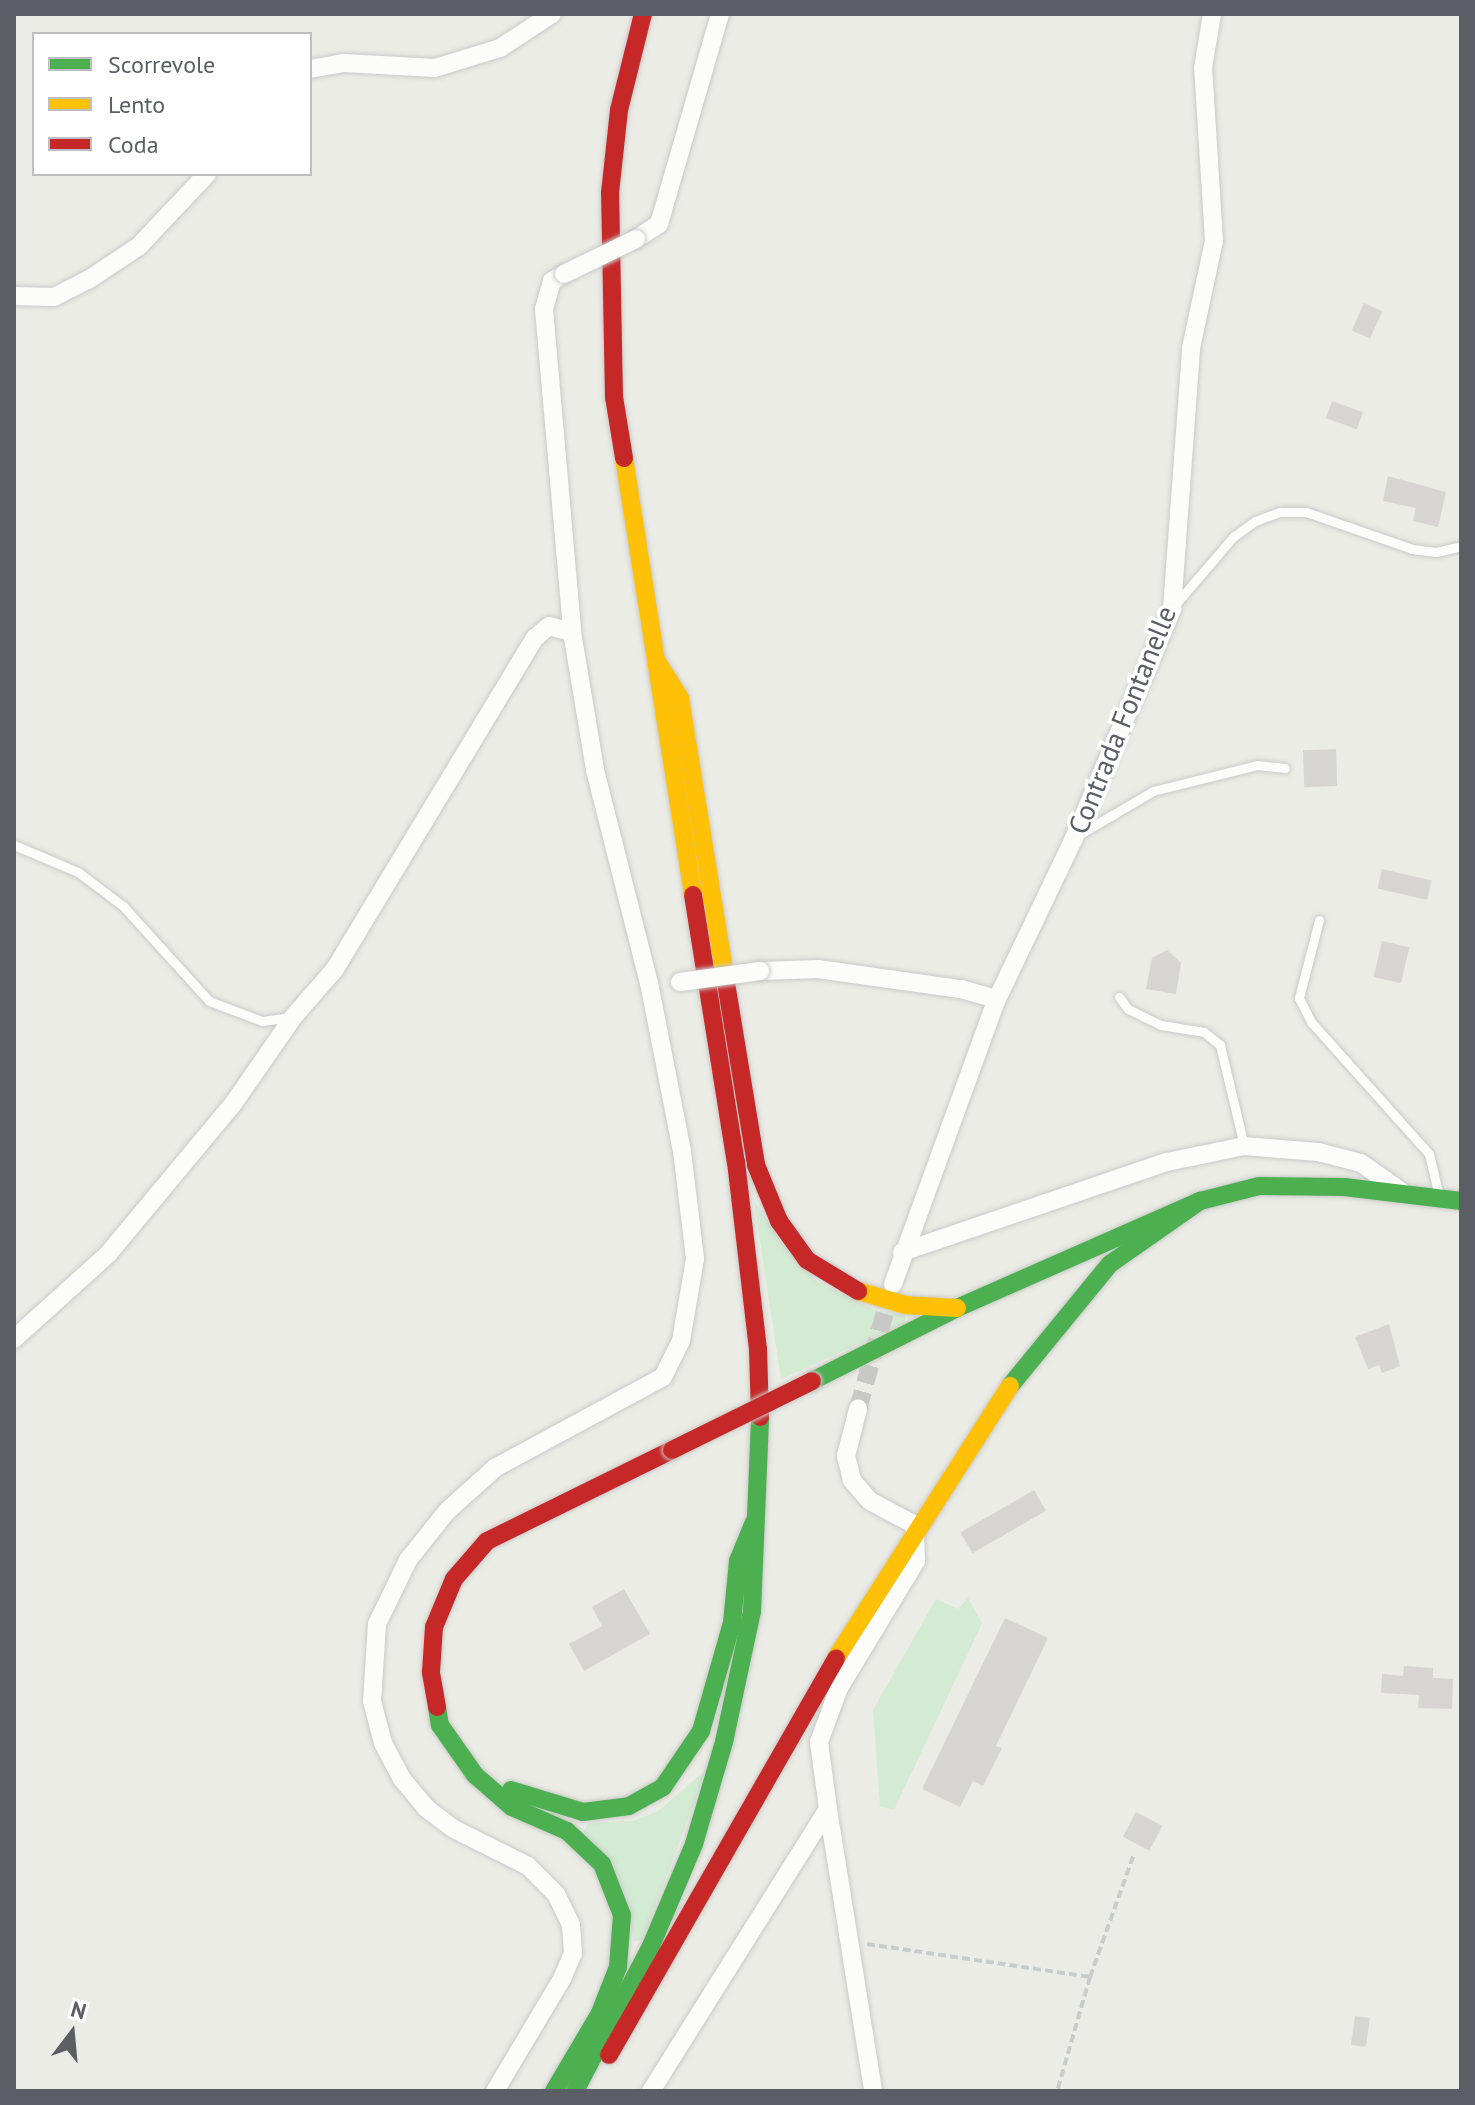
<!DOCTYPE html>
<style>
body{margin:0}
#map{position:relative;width:1475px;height:2105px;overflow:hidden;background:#ecece6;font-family:"PT Sans",sans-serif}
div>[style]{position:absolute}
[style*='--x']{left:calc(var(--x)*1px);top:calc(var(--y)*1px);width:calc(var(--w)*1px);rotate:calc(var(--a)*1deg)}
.green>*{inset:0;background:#d3ead3}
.building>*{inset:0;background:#d6d5d1;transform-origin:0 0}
.street-tunnel>*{height:18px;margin-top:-9px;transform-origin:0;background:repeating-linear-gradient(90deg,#c8c8c6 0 18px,transparent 0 27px)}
.path>*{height:4px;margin-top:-2px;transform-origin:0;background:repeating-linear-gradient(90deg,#c8cdcb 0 8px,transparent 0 12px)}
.roads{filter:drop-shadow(0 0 2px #c9cac8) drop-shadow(0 0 2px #c9cac8)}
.lane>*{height:9px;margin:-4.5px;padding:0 4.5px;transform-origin:4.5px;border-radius:4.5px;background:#fcfcfb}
.street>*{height:18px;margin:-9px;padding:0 9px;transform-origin:9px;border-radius:9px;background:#fcfcfb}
.fast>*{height:18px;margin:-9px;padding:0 9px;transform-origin:9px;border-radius:9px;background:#4caf50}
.slow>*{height:18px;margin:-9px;padding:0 9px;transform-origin:9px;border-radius:9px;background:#ffc107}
.jam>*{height:18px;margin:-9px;padding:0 9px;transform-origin:9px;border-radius:9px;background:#c62828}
.bridges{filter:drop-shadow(0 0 2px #c9cac8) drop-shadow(0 0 2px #c9cac8)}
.street-bridge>*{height:18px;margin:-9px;padding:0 9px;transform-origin:9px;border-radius:9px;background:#fcfcfb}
.jam-bridge>*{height:18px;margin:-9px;padding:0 9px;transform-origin:9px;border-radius:9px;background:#c62828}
span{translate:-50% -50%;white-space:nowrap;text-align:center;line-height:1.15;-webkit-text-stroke:7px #fff;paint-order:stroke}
.street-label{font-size:28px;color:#5b5e65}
.frame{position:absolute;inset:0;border:16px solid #5b5e65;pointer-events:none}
.legend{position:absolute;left:32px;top:32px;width:280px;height:144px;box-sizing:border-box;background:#fff;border:2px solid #bdbfc1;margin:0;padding:10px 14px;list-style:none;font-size:24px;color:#5b5e65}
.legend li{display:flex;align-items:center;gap:16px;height:40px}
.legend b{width:40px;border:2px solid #bdbfc1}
.north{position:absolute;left:32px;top:1993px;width:80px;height:80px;-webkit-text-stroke:6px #fff;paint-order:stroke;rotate:16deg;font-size:22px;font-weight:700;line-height:32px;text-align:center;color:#5b5e65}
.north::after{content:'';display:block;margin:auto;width:28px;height:36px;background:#5b5e65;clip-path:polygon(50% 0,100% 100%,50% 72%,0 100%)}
</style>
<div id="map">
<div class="green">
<div style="clip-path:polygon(754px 1201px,785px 1247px,819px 1283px,874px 1310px,905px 1315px,905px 1323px,781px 1379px)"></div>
<div style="clip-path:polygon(968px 1598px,982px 1623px,978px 1632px,894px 1810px,880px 1806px,873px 1710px,936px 1599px,958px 1609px)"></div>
<div style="clip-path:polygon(706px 1770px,643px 1940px,634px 1941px,627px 1895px,583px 1834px,588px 1823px,633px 1821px,658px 1811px)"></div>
</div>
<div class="building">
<div style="left:1364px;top:303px;width:20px;height:30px;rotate:24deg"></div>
<div style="left:1332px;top:401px;width:33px;height:18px;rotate:20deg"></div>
<div style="clip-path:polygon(1388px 476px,1446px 492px,1438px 527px,1413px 521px,1416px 508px,1383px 501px)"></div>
<div style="left:1336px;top:749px;width:37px;height:33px;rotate:88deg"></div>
<div style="left:1382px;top:869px;width:51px;height:20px;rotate:13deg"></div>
<div style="left:1382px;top:941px;width:28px;height:37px;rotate:13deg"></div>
<div style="clip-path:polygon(1167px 950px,1181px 963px,1176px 994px,1146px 989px,1152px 958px)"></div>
<div style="clip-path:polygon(1389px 1324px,1400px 1366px,1382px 1373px,1379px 1365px,1368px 1369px,1355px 1337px)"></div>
<div style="left:1034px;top:1490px;width:24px;height:85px;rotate:60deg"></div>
<div style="clip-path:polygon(624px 1589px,650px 1634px,584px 1671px,569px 1644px,602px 1626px,592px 1607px)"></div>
<div style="clip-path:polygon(1005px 1618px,1048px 1638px,996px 1746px,1002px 1748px,983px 1786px,973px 1781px,960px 1807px,922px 1789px)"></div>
<div style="clip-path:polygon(1404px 1666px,1433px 1668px,1433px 1678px,1453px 1679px,1452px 1709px,1418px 1708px,1419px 1695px,1381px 1693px,1382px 1674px,1403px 1676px)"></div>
<div style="left:1136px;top:1812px;width:30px;height:28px;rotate:28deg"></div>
<div style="left:1355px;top:2016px;width:15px;height:29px;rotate:8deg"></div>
</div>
<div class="street-tunnel">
<div style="--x:858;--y:1409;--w:123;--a:-74.4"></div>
</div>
<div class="path">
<div style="--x:867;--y:1944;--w:225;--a:8.4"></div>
<div style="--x:1090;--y:1977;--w:119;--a:106.1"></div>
<div style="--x:1090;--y:1977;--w:131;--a:-70.3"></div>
</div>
<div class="roads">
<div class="lane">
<div style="--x:1174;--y:606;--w:91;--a:-49.5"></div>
<div style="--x:1233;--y:537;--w:27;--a:-36"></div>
<div style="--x:1255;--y:521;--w:27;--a:-20"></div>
<div style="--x:1280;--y:512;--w:26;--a:0"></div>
<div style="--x:1306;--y:512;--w:112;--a:19.2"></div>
<div style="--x:1412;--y:549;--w:24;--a:7"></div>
<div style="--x:1436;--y:552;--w:26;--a:-13"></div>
<div style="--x:1080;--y:834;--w:85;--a:-30.5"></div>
<div style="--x:1153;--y:791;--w:107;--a:-14"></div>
<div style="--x:1257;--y:765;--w:28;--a:6"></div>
<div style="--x:14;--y:845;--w:69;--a:22.9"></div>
<div style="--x:78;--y:872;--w:56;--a:37.1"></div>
<div style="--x:123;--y:906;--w:128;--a:47.8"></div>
<div style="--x:209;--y:1001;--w:57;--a:20.7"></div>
<div style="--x:262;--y:1021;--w:29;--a:-8"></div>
<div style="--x:1319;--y:920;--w:81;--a:104.4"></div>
<div style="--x:1299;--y:998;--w:28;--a:63"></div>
<div style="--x:1312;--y:1023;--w:176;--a:48.2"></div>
<div style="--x:1429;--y:1154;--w:43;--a:76.6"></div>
<div style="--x:1119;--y:997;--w:15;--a:53"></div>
<div style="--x:1128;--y:1009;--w:37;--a:26"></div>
<div style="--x:1161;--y:1025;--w:44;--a:9.2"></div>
<div style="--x:1204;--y:1032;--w:21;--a:39"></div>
<div style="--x:1220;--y:1045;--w:104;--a:76.6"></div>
</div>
<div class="street">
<div style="--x:310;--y:69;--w:35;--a:-10"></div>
<div style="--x:344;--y:63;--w:91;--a:3.1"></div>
<div style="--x:435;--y:68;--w:68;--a:-17.1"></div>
<div style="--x:500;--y:48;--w:62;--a:-33.2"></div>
<div style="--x:636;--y:239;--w:27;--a:-33"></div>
<div style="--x:659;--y:224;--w:219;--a:-73.8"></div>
<div style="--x:564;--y:274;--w:14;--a:150"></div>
<div style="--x:552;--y:281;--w:29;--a:106"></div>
<div style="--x:544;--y:309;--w:324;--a:85"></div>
<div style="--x:14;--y:296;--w:40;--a:1.4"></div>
<div style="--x:54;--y:297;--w:38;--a:-27"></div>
<div style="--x:88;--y:280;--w:61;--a:-33.7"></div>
<div style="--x:139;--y:246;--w:99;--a:-46.6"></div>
<div style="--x:760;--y:971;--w:58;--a:-2"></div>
<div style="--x:818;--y:969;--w:144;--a:8"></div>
<div style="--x:961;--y:989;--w:37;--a:16"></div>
<div style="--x:902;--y:1252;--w:280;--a:-18.8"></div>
<div style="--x:1167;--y:1162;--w:79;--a:-11.7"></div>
<div style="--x:1244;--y:1146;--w:74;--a:4.6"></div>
<div style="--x:1318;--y:1152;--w:44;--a:14.3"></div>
<div style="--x:1361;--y:1163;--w:50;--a:35.3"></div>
<div style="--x:893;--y:1284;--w:303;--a:-70"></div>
<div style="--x:997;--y:999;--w:178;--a:-64.4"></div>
<div style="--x:1074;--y:838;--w:249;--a:-66.8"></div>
<div style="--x:1172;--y:609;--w:262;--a:-85.8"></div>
<div style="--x:1191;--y:348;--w:109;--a:-77.9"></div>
<div style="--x:1214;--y:241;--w:173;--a:-93.6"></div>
<div style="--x:1203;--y:68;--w:55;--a:-80.5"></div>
<div style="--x:14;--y:1339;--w:127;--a:-42.1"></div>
<div style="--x:108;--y:1254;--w:195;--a:-50.2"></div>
<div style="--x:233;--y:1104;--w:107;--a:-55.3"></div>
<div style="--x:294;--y:1016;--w:62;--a:-48.9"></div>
<div style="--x:335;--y:969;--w:387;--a:-58.9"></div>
<div style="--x:535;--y:638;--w:18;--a:-41"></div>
<div style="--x:549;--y:626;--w:24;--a:15"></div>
<div style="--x:572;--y:632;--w:140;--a:80.5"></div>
<div style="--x:595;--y:770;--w:220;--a:75.8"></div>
<div style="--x:649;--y:983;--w:171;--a:78.9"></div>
<div style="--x:682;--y:1151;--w:109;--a:83.1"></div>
<div style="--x:695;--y:1259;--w:83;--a:99.7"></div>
<div style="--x:681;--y:1341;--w:40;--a:116.6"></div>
<div style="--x:663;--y:1377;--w:191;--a:151.6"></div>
<div style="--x:495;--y:1468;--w:64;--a:138.1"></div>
<div style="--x:447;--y:1511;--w:63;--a:128.5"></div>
<div style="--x:408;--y:1560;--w:71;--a:115.8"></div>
<div style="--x:377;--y:1624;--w:77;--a:93.7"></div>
<div style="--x:372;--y:1701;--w:43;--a:75.3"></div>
<div style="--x:383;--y:1743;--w:41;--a:62.2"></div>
<div style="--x:402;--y:1779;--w:38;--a:50"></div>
<div style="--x:426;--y:1808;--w:35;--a:37"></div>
<div style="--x:454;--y:1829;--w:83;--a:26.6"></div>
<div style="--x:528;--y:1866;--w:40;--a:45"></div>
<div style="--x:556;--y:1894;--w:34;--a:64"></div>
<div style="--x:571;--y:1925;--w:28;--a:86"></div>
<div style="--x:573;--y:1953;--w:26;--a:113"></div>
<div style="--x:563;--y:1977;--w:133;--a:120.8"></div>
<div style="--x:828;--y:1809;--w:286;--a:80.9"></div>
<div style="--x:651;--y:2091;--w:333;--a:-57.9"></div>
<div style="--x:828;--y:1809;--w:68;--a:-97.7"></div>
<div style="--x:819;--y:1742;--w:58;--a:-69.7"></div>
<div style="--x:839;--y:1688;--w:149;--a:-58.8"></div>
<div style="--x:916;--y:1561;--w:36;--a:-92"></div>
<div style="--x:915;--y:1525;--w:51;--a:-151.9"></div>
<div style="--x:870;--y:1501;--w:28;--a:-131"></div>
<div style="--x:852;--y:1480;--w:25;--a:-104"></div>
<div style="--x:846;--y:1456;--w:49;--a:-75.7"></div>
</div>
<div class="fast">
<div style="--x:812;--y:1381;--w:162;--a:-26.7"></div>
<div style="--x:957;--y:1308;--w:266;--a:-23.8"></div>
<div style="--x:1200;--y:1201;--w:61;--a:-14.3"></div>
<div style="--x:1259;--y:1186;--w:85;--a:0.7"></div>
<div style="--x:1344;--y:1187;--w:118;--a:6.8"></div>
<div style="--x:1010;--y:1386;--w:158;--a:-50.7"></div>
<div style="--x:1110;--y:1264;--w:110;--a:-35"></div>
<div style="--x:437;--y:1707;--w:18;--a:81"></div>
<div style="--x:440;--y:1725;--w:61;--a:55"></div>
<div style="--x:475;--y:1775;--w:49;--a:40.9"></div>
<div style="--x:512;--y:1807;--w:60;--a:23.6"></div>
<div style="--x:567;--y:1831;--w:48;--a:43.3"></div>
<div style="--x:602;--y:1864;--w:55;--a:68.6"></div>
<div style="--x:622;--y:1915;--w:52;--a:94.4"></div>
<div style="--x:618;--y:1967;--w:49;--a:111.4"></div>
<div style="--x:600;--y:2013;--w:91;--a:120.5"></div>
<div style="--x:511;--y:1790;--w:75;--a:17"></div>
<div style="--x:583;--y:1812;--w:46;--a:-7.4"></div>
<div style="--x:629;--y:1806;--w:39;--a:-29"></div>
<div style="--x:663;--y:1787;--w:68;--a:-55.8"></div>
<div style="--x:701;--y:1731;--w:112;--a:-74"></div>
<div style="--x:732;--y:1623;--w:62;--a:-84.5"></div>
<div style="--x:738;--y:1561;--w:42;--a:-67.7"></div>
<div style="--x:575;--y:2091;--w:164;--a:-62.3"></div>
<div style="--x:651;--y:1946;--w:111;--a:-67.1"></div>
<div style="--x:694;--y:1844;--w:106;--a:-73.6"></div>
<div style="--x:724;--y:1742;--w:134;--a:-77.9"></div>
<div style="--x:752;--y:1611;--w:194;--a:-87.6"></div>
</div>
<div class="slow">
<div style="--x:624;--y:458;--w:442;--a:81"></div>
<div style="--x:658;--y:663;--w:41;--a:57.8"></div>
<div style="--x:680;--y:698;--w:289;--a:80.8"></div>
<div style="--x:858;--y:1291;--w:49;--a:16.6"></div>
<div style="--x:905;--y:1305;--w:52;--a:3.3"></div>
<div style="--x:836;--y:1658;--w:323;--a:-57.4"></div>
</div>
<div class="jam">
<div style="--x:624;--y:458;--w:62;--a:-99.3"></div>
<div style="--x:614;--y:397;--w:204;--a:-91.1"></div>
<div style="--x:610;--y:193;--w:83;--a:-83.8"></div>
<div style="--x:619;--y:110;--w:99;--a:-76"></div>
<div style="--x:693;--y:895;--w:270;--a:80.9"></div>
<div style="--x:736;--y:1162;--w:188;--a:83.3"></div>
<div style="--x:758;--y:1349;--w:68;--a:88.3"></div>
<div style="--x:726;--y:983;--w:184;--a:80.6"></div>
<div style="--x:756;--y:1165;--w:61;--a:67.7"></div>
<div style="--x:779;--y:1221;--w:48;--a:54.3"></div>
<div style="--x:807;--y:1260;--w:60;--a:31.3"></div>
<div style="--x:437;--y:1707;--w:36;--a:-100"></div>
<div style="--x:431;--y:1672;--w:45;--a:-86.2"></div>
<div style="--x:434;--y:1627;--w:52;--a:-67.4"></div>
<div style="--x:454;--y:1579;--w:50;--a:-49"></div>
<div style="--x:487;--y:1541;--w:206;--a:-26.2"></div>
<div style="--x:609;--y:2055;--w:457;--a:-60.2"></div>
</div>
</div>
<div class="bridges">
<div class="street-bridge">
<div style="--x:564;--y:274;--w:80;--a:-25.9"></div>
<div style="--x:680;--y:982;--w:81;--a:-7.8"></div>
</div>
<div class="jam-bridge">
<div style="--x:672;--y:1450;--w:156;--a:-26.2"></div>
</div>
</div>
<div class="street-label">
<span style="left:1122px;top:720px;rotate:-68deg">Contrada Fontanelle</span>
</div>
<div class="frame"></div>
<ul class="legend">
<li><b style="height:10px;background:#4caf50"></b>Scorrevole</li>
<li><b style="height:10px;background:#ffc107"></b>Lento</li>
<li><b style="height:10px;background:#c62828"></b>Coda</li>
</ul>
<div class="north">N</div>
</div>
